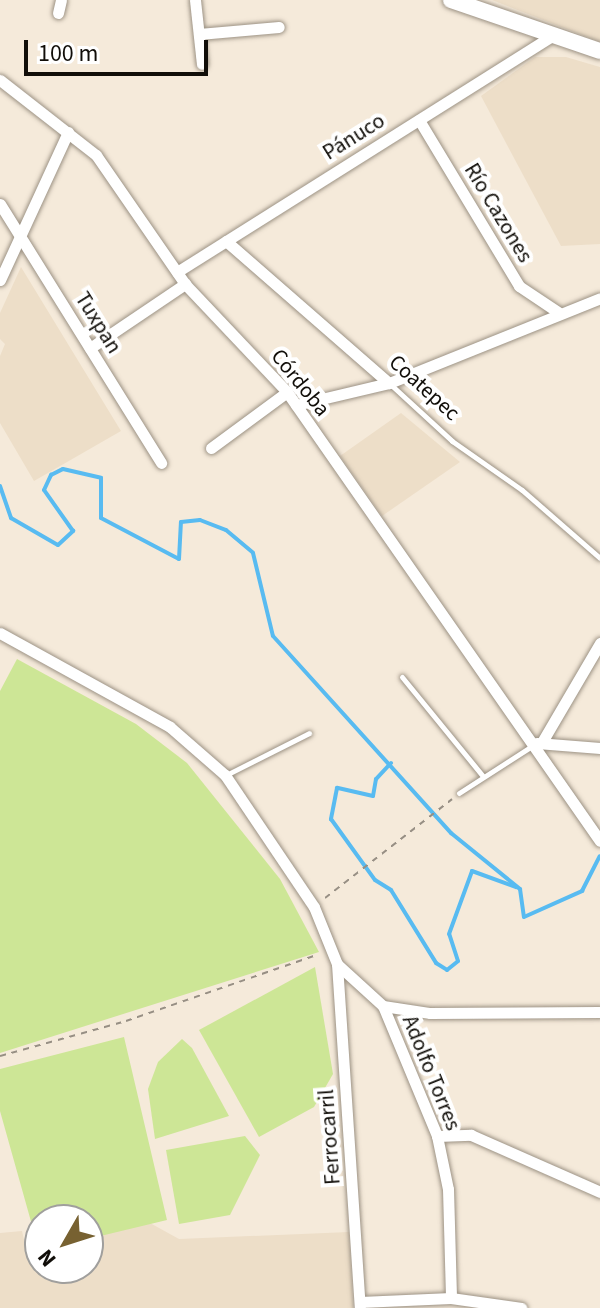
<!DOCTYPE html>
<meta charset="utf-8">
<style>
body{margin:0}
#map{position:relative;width:600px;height:1308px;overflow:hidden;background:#f5eada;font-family:"Source Sans 3",sans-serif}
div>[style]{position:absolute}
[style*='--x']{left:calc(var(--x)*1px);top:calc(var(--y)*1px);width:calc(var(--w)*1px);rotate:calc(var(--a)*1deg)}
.built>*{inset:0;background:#eddec8}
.green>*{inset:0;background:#cde696}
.stream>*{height:4px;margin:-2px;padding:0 2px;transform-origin:2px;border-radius:2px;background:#58bbf1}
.path>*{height:2px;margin-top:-1px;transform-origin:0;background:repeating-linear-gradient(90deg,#978f84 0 6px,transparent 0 12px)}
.roads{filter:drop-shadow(0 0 2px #9c9284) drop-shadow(0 0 2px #9c9284)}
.lane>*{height:5px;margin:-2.5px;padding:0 2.5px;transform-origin:2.5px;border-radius:2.5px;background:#fff}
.street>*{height:11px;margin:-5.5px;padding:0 5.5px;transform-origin:5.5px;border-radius:5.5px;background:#fff}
.secondary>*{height:16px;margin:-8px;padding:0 8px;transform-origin:8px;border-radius:8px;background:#fff}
span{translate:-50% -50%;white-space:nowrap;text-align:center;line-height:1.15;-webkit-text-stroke:8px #fff;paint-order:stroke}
.street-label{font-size:22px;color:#110e09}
.north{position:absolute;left:24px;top:1204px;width:80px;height:80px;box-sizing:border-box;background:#fff;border:2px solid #a09f9d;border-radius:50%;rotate:231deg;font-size:22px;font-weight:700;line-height:32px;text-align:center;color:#110e09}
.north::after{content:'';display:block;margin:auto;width:28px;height:36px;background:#776131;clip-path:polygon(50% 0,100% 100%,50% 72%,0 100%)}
.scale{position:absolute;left:24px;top:40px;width:184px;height:36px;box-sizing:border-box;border:4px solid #110e09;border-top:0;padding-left:10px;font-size:24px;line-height:28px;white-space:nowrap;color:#110e09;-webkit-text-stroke:6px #fff;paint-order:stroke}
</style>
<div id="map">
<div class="built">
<div style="clip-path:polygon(492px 0,600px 0,600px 42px)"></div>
<div style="clip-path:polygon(535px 57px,566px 57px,600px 67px,600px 244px,561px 246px,481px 96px)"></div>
<div style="clip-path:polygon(21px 267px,121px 431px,34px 481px,0 423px,0 356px,5px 344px,0 339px,0 313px)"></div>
<div style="clip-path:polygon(401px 413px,460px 462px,382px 516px,340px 456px)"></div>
<div style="clip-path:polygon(150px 1223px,179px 1239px,349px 1232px,353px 1308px,0 1308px,0 1233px,22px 1231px,27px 1253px,40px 1250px,40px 1268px,88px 1268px,88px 1238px)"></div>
</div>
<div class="green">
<div style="clip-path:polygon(17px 659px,136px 724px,187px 763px,280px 879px,319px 952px,0 1053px,0 691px)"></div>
<div style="clip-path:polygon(315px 967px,333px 1074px,314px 1107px,259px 1137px,199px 1030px)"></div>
<div style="clip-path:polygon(124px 1037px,167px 1220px,88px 1239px,88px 1220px,40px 1220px,39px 1250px,0 1111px,0 1069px)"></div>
<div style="clip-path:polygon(182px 1039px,192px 1048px,229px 1116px,155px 1139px,148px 1089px,158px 1062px)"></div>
<div style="clip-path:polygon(245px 1136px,260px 1155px,230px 1215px,179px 1224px,166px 1150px)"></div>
</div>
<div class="stream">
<div style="--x:0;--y:486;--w:34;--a:71"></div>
<div style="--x:11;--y:518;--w:54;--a:29.9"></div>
<div style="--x:58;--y:545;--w:21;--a:-43"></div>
<div style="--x:73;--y:531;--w:50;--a:-125.3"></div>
<div style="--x:44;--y:490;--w:17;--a:-65"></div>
<div style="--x:51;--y:475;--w:13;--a:-27"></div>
<div style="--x:63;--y:469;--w:39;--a:13"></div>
<div style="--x:101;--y:478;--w:40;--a:90"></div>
<div style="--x:101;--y:518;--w:88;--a:27.7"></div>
<div style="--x:179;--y:559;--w:37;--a:-87"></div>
<div style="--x:181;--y:522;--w:19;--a:-6"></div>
<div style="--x:200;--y:520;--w:28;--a:21"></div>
<div style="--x:226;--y:530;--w:35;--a:40"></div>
<div style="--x:253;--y:553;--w:85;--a:76.5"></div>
<div style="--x:273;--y:636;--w:266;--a:47.9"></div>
<div style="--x:451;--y:833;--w:89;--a:39.1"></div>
<div style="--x:520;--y:889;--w:28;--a:82"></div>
<div style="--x:524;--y:917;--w:64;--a:-24.1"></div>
<div style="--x:582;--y:891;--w:39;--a:-63"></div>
<div style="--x:391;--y:763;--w:22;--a:133"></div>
<div style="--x:376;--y:779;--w:17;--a:100"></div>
<div style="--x:373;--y:796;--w:37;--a:-167"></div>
<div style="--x:337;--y:788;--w:32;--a:101"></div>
<div style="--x:331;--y:819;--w:75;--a:54.2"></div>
<div style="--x:375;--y:880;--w:19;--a:32"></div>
<div style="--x:391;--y:890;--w:86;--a:58.3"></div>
<div style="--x:436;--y:963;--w:13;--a:32"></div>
<div style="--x:447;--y:970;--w:14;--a:-39"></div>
<div style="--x:458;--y:961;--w:28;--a:-108"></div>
<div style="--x:449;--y:934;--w:67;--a:-69.9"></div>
<div style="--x:472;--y:871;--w:47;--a:20"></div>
</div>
<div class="path">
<div style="--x:325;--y:898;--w:161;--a:-37.9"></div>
<div style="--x:0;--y:1056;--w:131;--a:-15.5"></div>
<div style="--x:126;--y:1021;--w:204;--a:-19.1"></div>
</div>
<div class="roads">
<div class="lane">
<div style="--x:389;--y:383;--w:86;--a:42.6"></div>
<div style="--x:452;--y:441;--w:85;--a:35"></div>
<div style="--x:522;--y:490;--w:103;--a:41.1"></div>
<div style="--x:402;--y:677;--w:127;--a:50.8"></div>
<div style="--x:226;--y:775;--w:93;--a:-26.8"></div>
<div style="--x:459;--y:793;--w:87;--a:-32.8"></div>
</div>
<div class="street">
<div style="--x:195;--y:0;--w:64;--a:83.8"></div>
<div style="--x:58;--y:13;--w:13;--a:-77"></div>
<div style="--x:199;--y:34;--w:80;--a:-5"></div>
<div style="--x:0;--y:80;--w:122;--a:38"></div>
<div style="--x:96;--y:155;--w:157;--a:55.4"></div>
<div style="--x:185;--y:284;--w:149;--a:46.6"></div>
<div style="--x:287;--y:392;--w:547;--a:55.12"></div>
<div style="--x:419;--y:120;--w:194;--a:58.9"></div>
<div style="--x:519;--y:286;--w:47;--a:33.7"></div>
<div style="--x:0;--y:204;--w:305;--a:58.1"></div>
<div style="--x:226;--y:241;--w:216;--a:41.1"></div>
<div style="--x:177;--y:272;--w:443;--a:-32.2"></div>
<div style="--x:0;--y:280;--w:163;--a:-65.3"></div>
<div style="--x:90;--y:348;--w:115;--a:-34"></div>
<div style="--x:296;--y:405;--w:96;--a:-13.3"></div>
<div style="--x:389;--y:383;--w:227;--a:-21.9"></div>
<div style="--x:211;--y:448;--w:94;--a:-36.4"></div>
<div style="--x:0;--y:633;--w:194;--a:28.9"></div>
<div style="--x:170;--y:727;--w:73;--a:41.1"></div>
<div style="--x:225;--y:775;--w:159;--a:56"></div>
<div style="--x:314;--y:907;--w:61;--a:68"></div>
<div style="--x:337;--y:964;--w:345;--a:86.2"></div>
<div style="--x:542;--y:742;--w:115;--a:-59.6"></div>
<div style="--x:537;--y:743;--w:63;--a:4.5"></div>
<div style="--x:337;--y:964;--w:62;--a:42.4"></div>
<div style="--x:383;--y:1006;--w:48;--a:8.5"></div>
<div style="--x:430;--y:1013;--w:170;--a:-0.3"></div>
<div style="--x:383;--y:1006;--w:141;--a:67.4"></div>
<div style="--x:437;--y:1136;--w:54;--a:78.3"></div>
<div style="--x:448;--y:1189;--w:109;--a:88.4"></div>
<div style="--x:437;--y:1136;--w:34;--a:-2"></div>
<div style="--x:471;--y:1135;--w:141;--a:23.8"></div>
<div style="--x:360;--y:1302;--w:91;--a:-2.5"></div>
<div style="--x:451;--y:1298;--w:71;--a:8.1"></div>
</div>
<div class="secondary">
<div style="--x:451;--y:0;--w:157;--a:18.9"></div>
</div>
</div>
<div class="street-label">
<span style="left:354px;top:137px;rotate:-32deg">Pánuco</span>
<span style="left:498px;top:213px;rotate:59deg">Río Cazones</span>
<span style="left:98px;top:323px;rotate:58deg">Tuxpan</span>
<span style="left:300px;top:383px;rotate:51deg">Córdoba</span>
<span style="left:424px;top:388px;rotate:42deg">Coatepec</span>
<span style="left:431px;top:1073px;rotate:68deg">Adolfo Torres</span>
<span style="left:330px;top:1137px;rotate:-94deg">Ferrocarril</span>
</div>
<div class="north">N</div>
<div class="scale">100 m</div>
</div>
